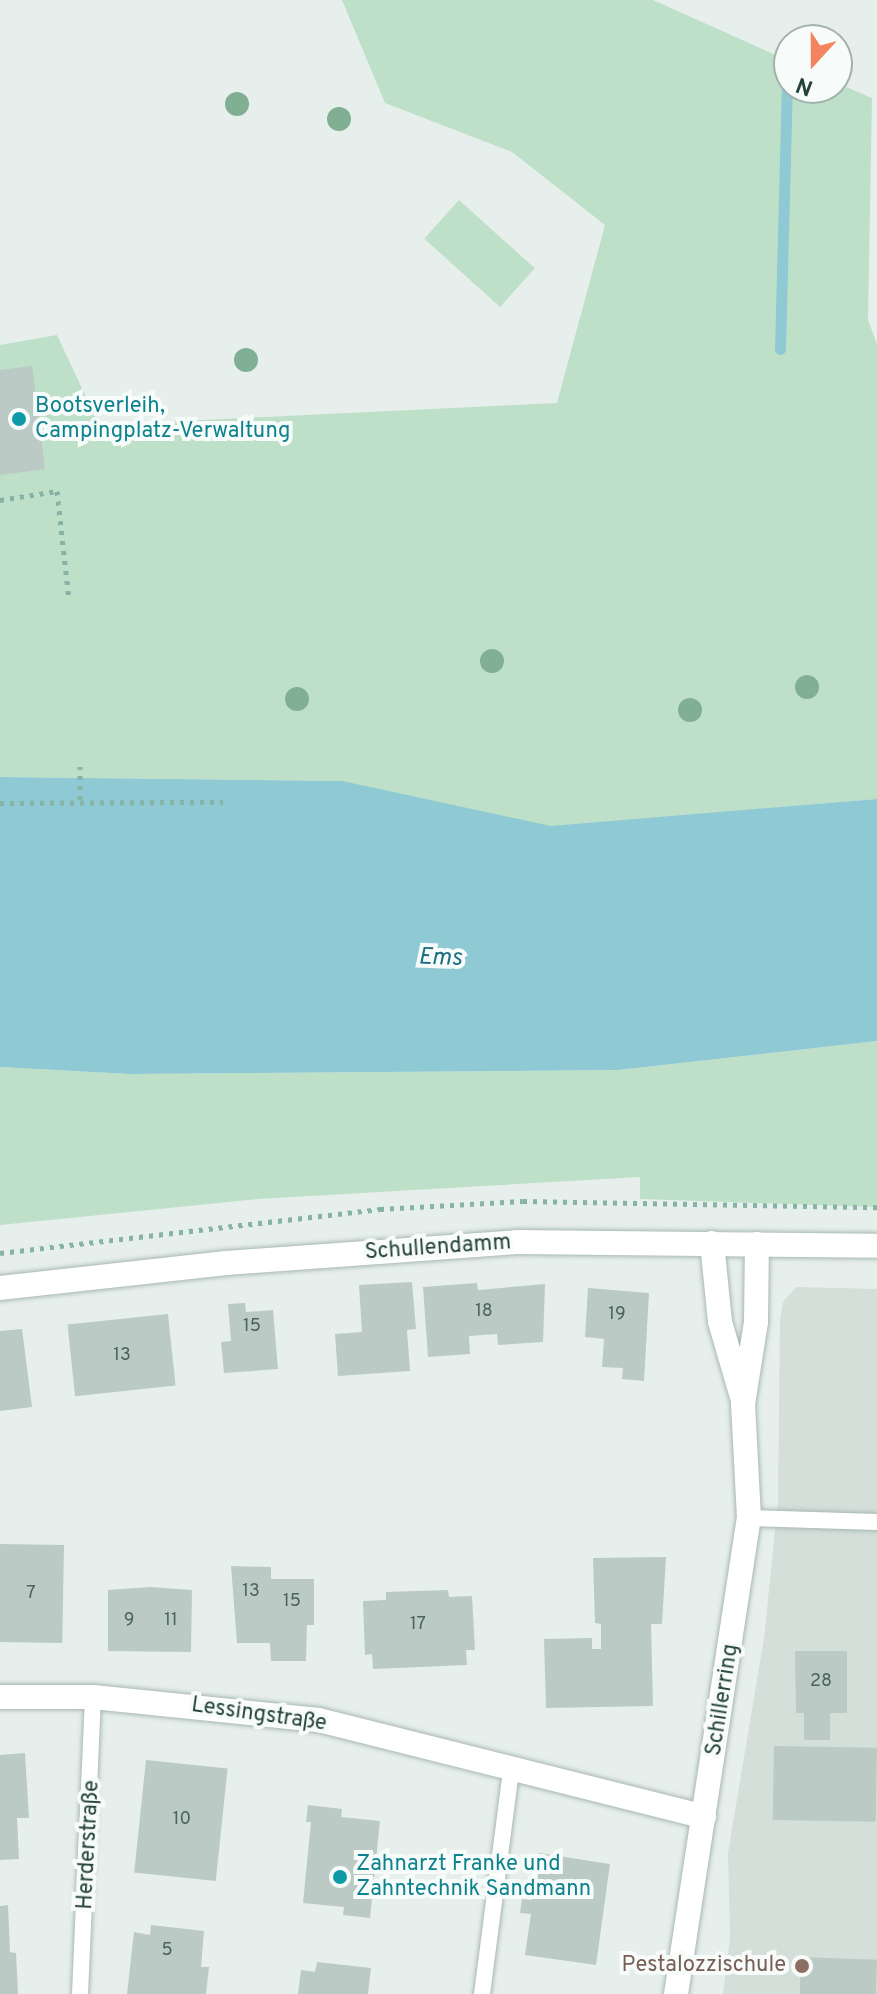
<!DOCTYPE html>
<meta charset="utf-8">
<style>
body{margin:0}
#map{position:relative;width:877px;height:1994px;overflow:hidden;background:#e6efeb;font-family:Overpass,sans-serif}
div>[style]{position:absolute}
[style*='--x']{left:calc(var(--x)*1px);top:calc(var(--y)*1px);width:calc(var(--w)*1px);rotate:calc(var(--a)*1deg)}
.built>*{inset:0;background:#d4dfda}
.green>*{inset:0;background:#bfe0c8;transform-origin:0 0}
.water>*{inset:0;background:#8ec9d4}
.stream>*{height:11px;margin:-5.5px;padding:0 5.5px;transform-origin:5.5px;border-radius:5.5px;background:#8ec9d4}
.building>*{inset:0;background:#bbcac4;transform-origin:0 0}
.path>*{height:5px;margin-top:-2.5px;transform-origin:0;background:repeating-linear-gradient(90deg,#86b3a5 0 4px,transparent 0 10px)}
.roads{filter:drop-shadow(0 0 2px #a8b8b2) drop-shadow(0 0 2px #a8b8b2)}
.lane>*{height:16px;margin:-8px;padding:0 8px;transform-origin:8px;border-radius:8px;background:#fff}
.street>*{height:24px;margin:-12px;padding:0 12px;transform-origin:12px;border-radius:12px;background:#fff}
.secondary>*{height:24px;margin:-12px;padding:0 12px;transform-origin:12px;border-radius:12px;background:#fff}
.trees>*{width:24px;height:24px;margin:-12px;border-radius:50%;background:#80af93}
.dots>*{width:22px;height:22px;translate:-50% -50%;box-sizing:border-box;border:4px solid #f7fbf9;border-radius:50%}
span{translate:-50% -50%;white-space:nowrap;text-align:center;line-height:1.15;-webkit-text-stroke:8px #f7fbf9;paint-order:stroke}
.number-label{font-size:18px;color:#4a645c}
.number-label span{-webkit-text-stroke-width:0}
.culture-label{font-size:22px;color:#0d838f}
.left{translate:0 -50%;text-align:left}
.street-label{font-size:22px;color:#24423a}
.education-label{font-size:22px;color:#785e54}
.right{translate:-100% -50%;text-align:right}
.water-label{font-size:24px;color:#1c6f80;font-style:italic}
.north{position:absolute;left:773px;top:24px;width:80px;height:80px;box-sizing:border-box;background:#f7fbf9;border:2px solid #a3b1ad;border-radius:50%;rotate:201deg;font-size:22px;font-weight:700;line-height:32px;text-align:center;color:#24423a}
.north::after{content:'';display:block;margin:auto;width:28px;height:36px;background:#f4845f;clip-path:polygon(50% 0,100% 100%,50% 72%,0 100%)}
</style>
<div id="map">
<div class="built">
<div style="clip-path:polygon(796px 1287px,877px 1289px,877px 1994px,723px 1994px,730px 1938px,728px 1853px,764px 1638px,778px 1501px,780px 1320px,783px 1302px)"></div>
</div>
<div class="green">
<div style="clip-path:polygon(342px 0,653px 0,789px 61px,789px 88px,837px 88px,837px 83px,872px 98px,868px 320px,877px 344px,877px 799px,551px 827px,343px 781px,0 777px,0 345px,57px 335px,99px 425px,557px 403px,605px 225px,512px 152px,385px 103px)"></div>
<div style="left:459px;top:200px;width:102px;height:52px;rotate:42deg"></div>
<div style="clip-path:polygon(877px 1041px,877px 1207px,640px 1199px,640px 1177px,258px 1199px,0 1225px,0 1067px,129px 1074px,618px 1070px)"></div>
</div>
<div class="water">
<div style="clip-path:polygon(0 777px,343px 781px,551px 826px,877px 799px,877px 1041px,618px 1070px,129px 1074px,0 1067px)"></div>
</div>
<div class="stream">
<div style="--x:780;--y:349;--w:272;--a:-88.5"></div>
</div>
<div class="building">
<div style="clip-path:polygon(32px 366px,45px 469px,0 475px,0 370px)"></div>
<div style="clip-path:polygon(412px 1282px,416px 1329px,407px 1330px,410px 1371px,338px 1376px,335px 1334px,362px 1332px,359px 1285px)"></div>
<div style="clip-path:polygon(477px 1283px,478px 1290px,545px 1284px,543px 1342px,498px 1345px,497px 1334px,469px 1336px,470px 1354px,428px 1357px,423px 1287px)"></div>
<div style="clip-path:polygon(588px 1288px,649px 1293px,644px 1381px,622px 1379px,623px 1368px,602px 1367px,604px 1339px,585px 1337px)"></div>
<div style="clip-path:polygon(245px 1303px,246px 1312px,273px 1310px,278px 1369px,224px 1373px,221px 1342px,231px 1341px,228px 1304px)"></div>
<div style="left:168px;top:1314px;width:72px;height:101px;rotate:84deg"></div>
<div style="clip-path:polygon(22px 1329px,32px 1407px,0 1411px,0 1331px)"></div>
<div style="left:0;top:1544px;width:64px;height:98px;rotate:1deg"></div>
<div style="clip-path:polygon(666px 1557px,662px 1624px,651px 1624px,653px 1706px,546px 1708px,544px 1639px,592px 1638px,592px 1649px,601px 1649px,601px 1624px,595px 1623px,593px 1558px)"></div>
<div style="clip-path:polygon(231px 1566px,271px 1567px,271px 1579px,314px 1579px,314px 1625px,307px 1625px,306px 1661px,271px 1661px,270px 1643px,237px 1643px)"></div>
<div style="clip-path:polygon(150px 1587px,192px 1590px,191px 1652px,108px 1651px,108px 1590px)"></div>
<div style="clip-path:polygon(448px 1590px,449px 1597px,472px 1596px,475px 1650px,466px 1650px,467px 1665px,373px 1669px,372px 1654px,365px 1655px,363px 1601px,386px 1600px,386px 1592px)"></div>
<div style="clip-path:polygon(795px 1651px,847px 1651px,847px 1713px,830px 1713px,830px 1740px,804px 1740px,804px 1713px,796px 1713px)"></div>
<div style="left:774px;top:1746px;width:103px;height:74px;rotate:1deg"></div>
<div style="clip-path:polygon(25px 1753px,29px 1818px,17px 1818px,19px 1859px,0 1860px,0 1755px)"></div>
<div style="left:146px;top:1760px;width:82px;height:113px;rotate:6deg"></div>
<div style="clip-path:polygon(308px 1805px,342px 1809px,341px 1817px,380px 1821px,370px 1918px,343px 1915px,344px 1907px,303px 1903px,311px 1822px,306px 1822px)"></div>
<div style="clip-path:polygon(539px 1853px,610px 1864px,596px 1965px,525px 1955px,531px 1914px,520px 1913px,522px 1899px,532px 1900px)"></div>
<div style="clip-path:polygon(8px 1905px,10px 1952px,16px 1953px,18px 1994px,0 1994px,0 1906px)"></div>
<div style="clip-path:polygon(151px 1925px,204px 1931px,201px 1967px,209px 1967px,206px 1994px,127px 1994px,134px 1932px,150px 1935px)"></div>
<div style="left:801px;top:1957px;width:76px;height:37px;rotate:2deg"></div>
<div style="clip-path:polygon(317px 1962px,371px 1968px,368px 1994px,298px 1994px,301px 1970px,315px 1972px)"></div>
</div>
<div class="path">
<div style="--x:0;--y:500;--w:58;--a:-9"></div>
<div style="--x:57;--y:491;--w:110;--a:83.7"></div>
<div style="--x:80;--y:766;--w:36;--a:90"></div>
<div style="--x:0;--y:803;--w:223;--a:-0.3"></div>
<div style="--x:0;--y:1253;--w:383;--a:-6.6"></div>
<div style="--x:380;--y:1209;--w:143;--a:-3.2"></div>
<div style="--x:523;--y:1201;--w:354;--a:1"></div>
</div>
<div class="roads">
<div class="lane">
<div style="--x:749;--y:1518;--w:128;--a:1.8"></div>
<div style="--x:80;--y:1994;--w:297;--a:-87.5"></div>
<div style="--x:482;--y:1994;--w:224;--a:-82.6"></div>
</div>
<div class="street">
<div style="--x:712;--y:1243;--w:79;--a:84.2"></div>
<div style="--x:720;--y:1322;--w:78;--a:73.7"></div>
<div style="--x:0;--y:1697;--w:93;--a:0"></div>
<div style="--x:93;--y:1697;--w:227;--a:5.8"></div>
<div style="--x:319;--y:1720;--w:397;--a:14.1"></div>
<div style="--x:676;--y:1994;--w:482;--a:-81.3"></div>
<div style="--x:749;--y:1518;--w:114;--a:-93"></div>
<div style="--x:743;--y:1404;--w:83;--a:-81"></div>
<div style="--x:756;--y:1322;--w:78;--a:-89.3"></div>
</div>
<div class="secondary">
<div style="--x:0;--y:1288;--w:227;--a:-6.3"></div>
<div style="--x:226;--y:1263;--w:292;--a:-4.1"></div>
<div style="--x:517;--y:1242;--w:360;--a:0.6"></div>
</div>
</div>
<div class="trees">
<div style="left:237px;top:104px"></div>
<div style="left:339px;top:119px"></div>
<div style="left:246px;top:360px"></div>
<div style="left:492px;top:661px"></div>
<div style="left:807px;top:687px"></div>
<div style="left:297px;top:699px"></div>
<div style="left:690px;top:710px"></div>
</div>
<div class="dots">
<div style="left:19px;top:419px;background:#0f9aa8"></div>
<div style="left:340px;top:1877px;background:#0f9aa8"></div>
<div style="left:802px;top:1966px;background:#8d6e63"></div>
</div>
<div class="number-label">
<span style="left:484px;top:1312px">18</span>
<span style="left:617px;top:1315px">19</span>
<span style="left:252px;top:1327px">15</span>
<span style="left:122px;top:1356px">13</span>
<span style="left:251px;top:1592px">13</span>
<span style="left:31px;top:1594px">7</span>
<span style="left:292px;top:1602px">15</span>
<span style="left:129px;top:1621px">9</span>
<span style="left:171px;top:1621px">11</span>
<span style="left:418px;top:1625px">17</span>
<span style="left:821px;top:1682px">28</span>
<span style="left:182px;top:1820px">10</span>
<span style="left:167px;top:1951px">5</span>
</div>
<div class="culture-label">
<span class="left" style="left:35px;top:419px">Bootsverleih,<br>Campingplatz-Verwaltung</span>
<span class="left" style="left:356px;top:1877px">Zahnarzt Franke und<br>Zahntechnik Sandmann</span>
</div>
<div class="street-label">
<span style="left:438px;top:1248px;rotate:-4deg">Schullendamm</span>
<span style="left:723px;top:1700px;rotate:-81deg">Schillerring</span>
<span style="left:259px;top:1715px;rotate:8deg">Lessingstraße</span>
<span style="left:89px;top:1845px;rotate:-87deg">Herderstraße</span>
</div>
<div class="education-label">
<span class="right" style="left:786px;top:1966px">Pestalozzischule</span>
</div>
<div class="water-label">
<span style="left:440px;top:959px;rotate:2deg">Ems</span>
</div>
<div class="north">N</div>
</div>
